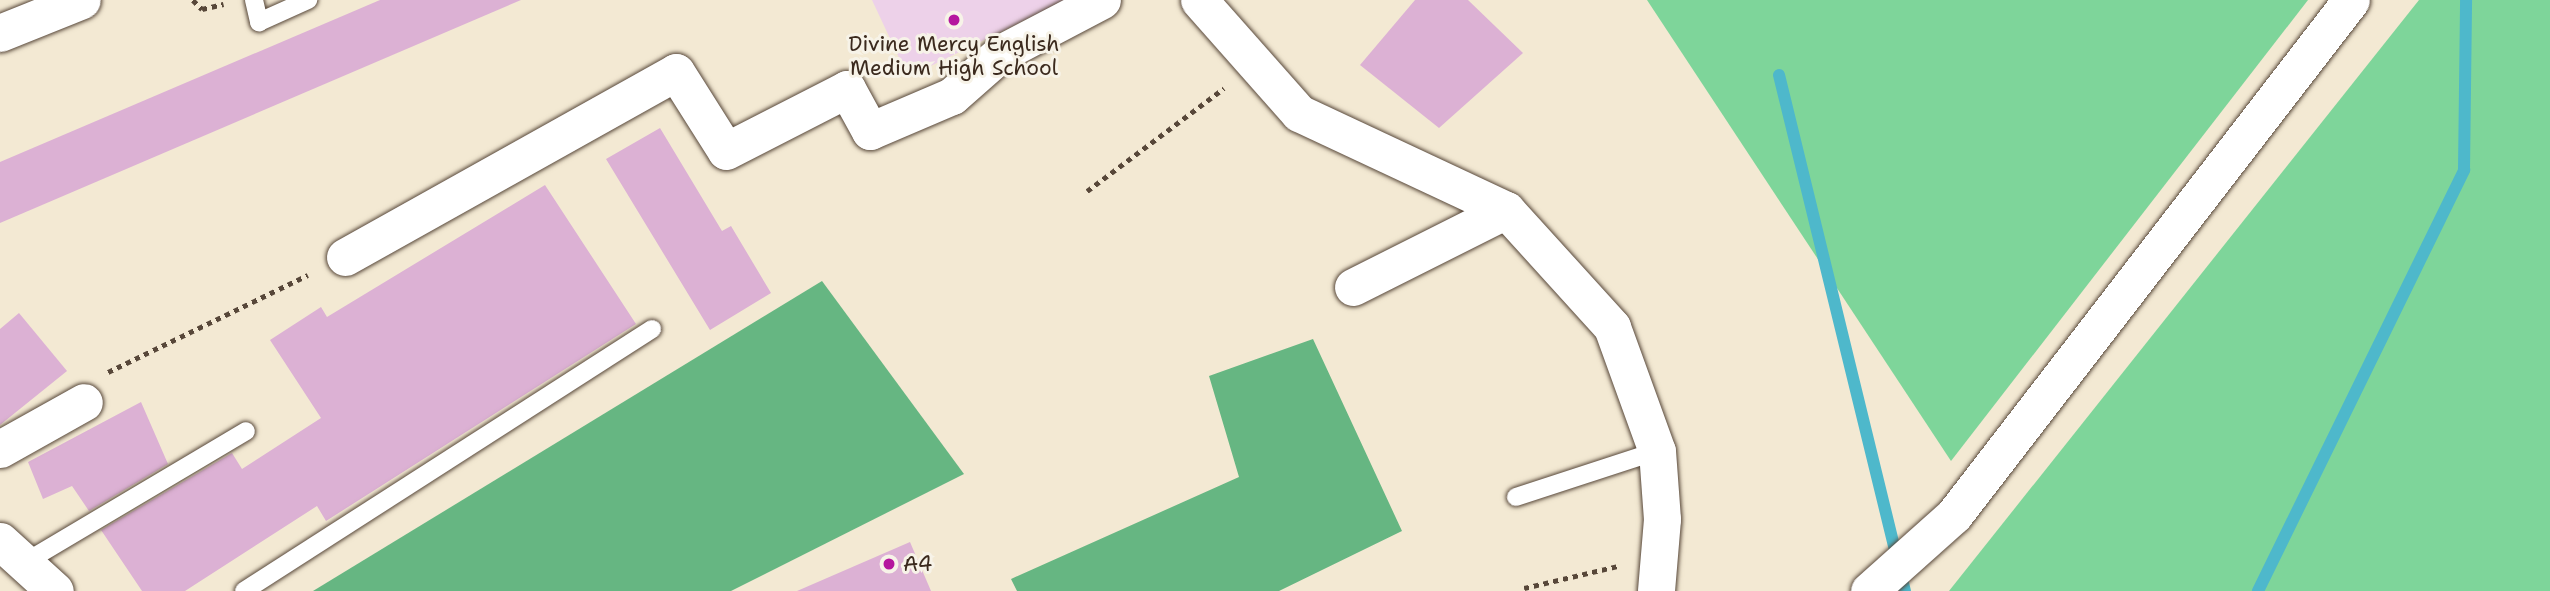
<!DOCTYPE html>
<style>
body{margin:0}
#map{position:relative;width:2550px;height:591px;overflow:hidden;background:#f3e9d3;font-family:"Shantell Sans",sans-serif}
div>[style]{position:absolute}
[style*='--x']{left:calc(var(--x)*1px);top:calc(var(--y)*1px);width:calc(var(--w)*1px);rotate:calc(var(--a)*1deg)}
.built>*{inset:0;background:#edd1e9}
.green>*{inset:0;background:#7ed59a}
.forest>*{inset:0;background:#66b682}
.stream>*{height:12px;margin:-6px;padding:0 6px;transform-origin:6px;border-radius:6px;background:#4eb8cb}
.building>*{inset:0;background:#dcb1d4}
.path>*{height:4.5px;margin-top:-2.25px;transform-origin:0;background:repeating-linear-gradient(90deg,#574739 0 5px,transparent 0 10px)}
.roads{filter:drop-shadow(0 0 2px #574739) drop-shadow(0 0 2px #574739)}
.lane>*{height:18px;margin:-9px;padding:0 9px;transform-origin:9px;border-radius:9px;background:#fff}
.street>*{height:37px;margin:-18.5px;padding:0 18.5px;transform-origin:18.5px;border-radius:18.5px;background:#fff}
.dots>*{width:19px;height:19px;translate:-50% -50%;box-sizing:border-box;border:4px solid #f7f3e8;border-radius:50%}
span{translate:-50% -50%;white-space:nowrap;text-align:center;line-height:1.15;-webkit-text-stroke:6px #f7f3e8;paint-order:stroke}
.poi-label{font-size:21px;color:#3b2a1e}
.left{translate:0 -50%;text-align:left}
</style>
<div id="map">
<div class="built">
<div style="clip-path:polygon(872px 0,1066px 0,908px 77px)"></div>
</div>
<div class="green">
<div style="clip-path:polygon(1647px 0,2308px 0,1951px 461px)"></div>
<div style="clip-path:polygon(2419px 0,2550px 0,2550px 591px,1949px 591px)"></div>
</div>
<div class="forest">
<div style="clip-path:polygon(822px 281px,964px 474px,731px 591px,313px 591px)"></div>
<div style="clip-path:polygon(1313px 339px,1402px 531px,1279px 591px,1017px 591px,1011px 579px,1239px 477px,1209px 376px)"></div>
</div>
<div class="stream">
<div style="--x:1779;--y:75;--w:531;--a:76.28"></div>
<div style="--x:2258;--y:591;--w:469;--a:-63.9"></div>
<div style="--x:2464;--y:170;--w:170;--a:-89.3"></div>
</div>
<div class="building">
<div style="clip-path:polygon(380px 0,521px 0,0 223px,0 162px)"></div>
<div style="clip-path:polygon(1415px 0,1468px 0,1523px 53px,1439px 128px,1360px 65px)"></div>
<div style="clip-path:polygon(660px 128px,722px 231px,731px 226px,771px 293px,710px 330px,606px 159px)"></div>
<div style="clip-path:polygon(545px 185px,636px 324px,326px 521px,317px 506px,185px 591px,142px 591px,101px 530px,232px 453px,242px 469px,321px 418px,270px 340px,321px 307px,327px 317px)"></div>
<div style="clip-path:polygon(19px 313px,67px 371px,0 425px,0 329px)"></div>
<div style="clip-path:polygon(141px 402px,168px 464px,89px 511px,72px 486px,43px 499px,28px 462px)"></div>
<div style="clip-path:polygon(910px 542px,931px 591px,797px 591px)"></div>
</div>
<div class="path">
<div style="--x:193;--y:0;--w:13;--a:45"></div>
<div style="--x:202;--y:9;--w:22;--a:-13"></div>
<div style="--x:1087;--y:191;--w:171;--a:-36.9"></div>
<div style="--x:108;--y:372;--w:222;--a:-25.9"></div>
<div style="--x:1524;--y:588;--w:97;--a:-13.2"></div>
</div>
<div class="roads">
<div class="lane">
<div style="--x:254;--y:0;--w:23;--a:77"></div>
<div style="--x:259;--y:22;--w:54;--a:-24.2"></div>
<div style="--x:1516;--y:497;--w:148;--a:-18.1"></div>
<div style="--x:24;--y:563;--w:258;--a:-30.7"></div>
<div style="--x:244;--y:591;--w:485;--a:-32.7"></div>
</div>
<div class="street">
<div style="--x:1199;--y:0;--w:151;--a:48.5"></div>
<div style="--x:1299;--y:113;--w:229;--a:25.1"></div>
<div style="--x:1506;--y:210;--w:158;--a:47.8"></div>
<div style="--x:1612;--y:327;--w:132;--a:70.1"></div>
<div style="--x:1657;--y:451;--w:68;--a:85.8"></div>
<div style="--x:1662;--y:519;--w:72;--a:94.8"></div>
<div style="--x:0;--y:33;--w:88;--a:-21.9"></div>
<div style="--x:345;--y:257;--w:379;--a:-29.2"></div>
<div style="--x:676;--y:72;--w:93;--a:57.7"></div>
<div style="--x:726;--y:151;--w:136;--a:-27.1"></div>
<div style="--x:847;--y:89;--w:48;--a:61.3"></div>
<div style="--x:870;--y:131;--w:89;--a:-23.1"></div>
<div style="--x:952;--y:96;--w:65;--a:-41.3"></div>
<div style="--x:1001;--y:53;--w:114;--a:-27.7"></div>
<div style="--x:1353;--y:287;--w:171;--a:-26.7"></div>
<div style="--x:0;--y:449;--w:96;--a:-29.2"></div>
<div style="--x:0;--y:541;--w:74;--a:42.3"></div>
<div style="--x:1869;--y:591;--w:114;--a:-41.8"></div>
<div style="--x:1954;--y:515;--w:650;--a:-52.37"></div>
</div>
</div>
<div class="dots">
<div style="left:954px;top:20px;background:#b5179e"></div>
<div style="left:889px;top:564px;background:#b5179e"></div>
</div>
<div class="poi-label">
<span style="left:954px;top:56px">Divine Mercy English<br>Medium High School</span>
<span class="left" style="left:903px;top:564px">A4</span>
</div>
</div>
